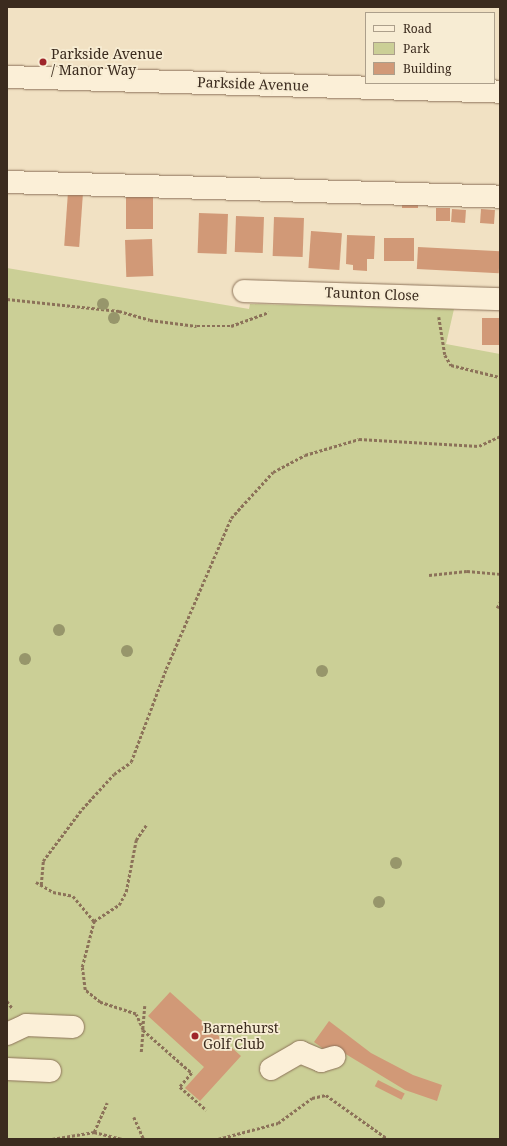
<!DOCTYPE html>
<style>
body{margin:0}
#map{position:relative;width:507px;height:1146px;overflow:hidden;background:#f1e1c3;font-family:"Noto Serif",serif}
div>[style]{position:absolute}
[style*='--x']{left:calc(var(--x)*1px);top:calc(var(--y)*1px);width:calc(var(--w)*1px);rotate:calc(var(--a)*1deg)}
.green>*{inset:0;background:#cbcf96}
.building>*{inset:0;background:#d19977;transform-origin:0 0}
.path>*{height:2.5px;margin-top:-1.25px;transform-origin:0;background:repeating-linear-gradient(90deg,#8c7259 0 3px,transparent 0 5px)}
.roads{filter:drop-shadow(0 0 1px #8c7259) drop-shadow(0 0 1px #8c7259)}
.minor>*{height:22px;margin:-11px;padding:0 11px;transform-origin:11px;border-radius:11px;background:#fbefd7}
.trees>*{width:12px;height:12px;margin:-6px;border-radius:50%;background:#97966b}
.dots>*{width:11px;height:11px;translate:-50% -50%;box-sizing:border-box;border:2px solid #f7ecd3;border-radius:50%}
span{translate:-50% -50%;white-space:nowrap;text-align:center;line-height:1.15;-webkit-text-stroke:3.5px #f7ecd3;paint-order:stroke}
.poi-label{font-size:14px;color:#3b2b1e}
.left{translate:0 -50%;text-align:left}
.street-label{font-size:14px;color:#3b2b1e}
.frame{position:absolute;inset:0;border:8px solid #3b2b1e;pointer-events:none}
.legend{position:absolute;left:365px;top:12px;width:130px;height:72px;box-sizing:border-box;background:#f7ecd3;border:1px solid #ac9f8b;margin:0;padding:5px 7px;list-style:none;font-size:12px;color:#3b2b1e}
.legend li{display:flex;align-items:center;gap:8px;height:20px}
.legend b{width:20px;border:1px solid #ac9f8b}
</style>
<div id="map">
<div class="green">
<div style="clip-path:polygon(7px 268px,249px 309px,250px 304px,454px 309px,446px 344px,500px 354px,500px 1139px,7px 1139px)"></div>
</div>
<div class="building">
<div style="left:68px;top:192px;width:15px;height:54px;rotate:4deg"></div>
<div style="left:126px;top:194px;width:27px;height:35px"></div>
<div style="left:402px;top:197px;width:16px;height:11px"></div>
<div style="left:436px;top:208px;width:14px;height:13px"></div>
<div style="left:452px;top:209px;width:14px;height:13px;rotate:4deg"></div>
<div style="left:481px;top:209px;width:14px;height:14px;rotate:4deg"></div>
<div style="left:199px;top:213px;width:29px;height:40px;rotate:2deg"></div>
<div style="left:236px;top:216px;width:28px;height:36px;rotate:2deg"></div>
<div style="left:274px;top:217px;width:30px;height:39px;rotate:2deg"></div>
<div style="left:311px;top:231px;width:31px;height:37px;rotate:4deg"></div>
<div style="clip-path:polygon(347px 235px,375px 236px,374px 259px,367px 259px,367px 271px,353px 270px,353px 265px,346px 264px)"></div>
<div style="left:384px;top:238px;width:30px;height:23px"></div>
<div style="left:152px;top:239px;width:37px;height:27px;rotate:88deg"></div>
<div style="left:418px;top:247px;width:82px;height:22px;rotate:3deg"></div>
<div style="left:482px;top:318px;width:18px;height:27px"></div>
<div style="clip-path:polygon(170px 992px,241px 1056px,200px 1101px,185px 1088px,204px 1067px,148px 1016px)"></div>
<div style="clip-path:polygon(329px 1021px,371px 1053px,413px 1075px,442px 1085px,437px 1101px,405px 1090px,344px 1053px,339px 1060px,314px 1042px)"></div>
<div style="left:378px;top:1080px;width:30px;height:7px;rotate:27deg"></div>
</div>
<div class="path">
<div style="--x:7;--y:299;--w:113;--a:6.1"></div>
<div style="--x:119;--y:311;--w:32;--a:16"></div>
<div style="--x:150;--y:320;--w:47;--a:7.3"></div>
<div style="--x:197;--y:326;--w:34;--a:0"></div>
<div style="--x:231;--y:326;--w:40;--a:-20.2"></div>
<div style="--x:439;--y:317;--w:38;--a:81"></div>
<div style="--x:445;--y:355;--w:12;--a:59"></div>
<div style="--x:451;--y:365;--w:50;--a:13.8"></div>
<div style="--x:429;--y:575;--w:38;--a:-6"></div>
<div style="--x:467;--y:571;--w:33;--a:5"></div>
<div style="--x:497;--y:608;--w:7;--a:-63"></div>
<div style="--x:36;--y:882;--w:20;--a:30"></div>
<div style="--x:53;--y:892;--w:20;--a:11"></div>
<div style="--x:73;--y:896;--w:33;--a:50"></div>
<div style="--x:41;--y:885;--w:24;--a:-85"></div>
<div style="--x:43;--y:861;--w:65;--a:-53.1"></div>
<div style="--x:82;--y:809;--w:47;--a:-47.6"></div>
<div style="--x:114;--y:774;--w:21;--a:-35"></div>
<div style="--x:131;--y:762;--w:99;--a:-69.4"></div>
<div style="--x:166;--y:669;--w:164;--a:-66.7"></div>
<div style="--x:231;--y:518;--w:62;--a:-47.6"></div>
<div style="--x:273;--y:472;--w:36;--a:-28"></div>
<div style="--x:305;--y:455;--w:56;--a:-16.5"></div>
<div style="--x:359;--y:439;--w:120;--a:3.3"></div>
<div style="--x:479;--y:446;--w:23;--a:-25"></div>
<div style="--x:7;--y:1001;--w:10;--a:53"></div>
<div style="--x:145;--y:1006;--w:24;--a:95"></div>
<div style="--x:143;--y:1030;--w:65;--a:41.3"></div>
<div style="--x:192;--y:1073;--w:18;--a:131"></div>
<div style="--x:180;--y:1087;--w:35;--a:41"></div>
<div style="--x:141;--y:1052;--w:22;--a:-85"></div>
<div style="--x:143;--y:1030;--w:17;--a:-114"></div>
<div style="--x:136;--y:1014;--w:38;--a:-162"></div>
<div style="--x:100;--y:1002;--w:19;--a:-141"></div>
<div style="--x:85;--y:990;--w:23;--a:-97"></div>
<div style="--x:82;--y:967;--w:48;--a:-75.4"></div>
<div style="--x:94;--y:921;--w:30;--a:-33"></div>
<div style="--x:119;--y:905;--w:15;--a:-62"></div>
<div style="--x:126;--y:892;--w:53;--a:-79.1"></div>
<div style="--x:136;--y:840;--w:18;--a:-56"></div>
<div style="--x:134;--y:1117;--w:24;--a:66"></div>
<div style="--x:94;--y:1132;--w:29;--a:14"></div>
<div style="--x:52;--y:1139;--w:43;--a:-9.5"></div>
<div style="--x:94;--y:1132;--w:32;--a:-66"></div>
<div style="--x:218;--y:1139;--w:62;--a:-14.9"></div>
<div style="--x:278;--y:1123;--w:42;--a:-36.3"></div>
<div style="--x:312;--y:1098;--w:14;--a:-12"></div>
<div style="--x:326;--y:1095;--w:76;--a:35.4"></div>
</div>
<div class="roads">
<div class="minor">
<div style="--x:7;--y:77;--w:493;--a:1.7"></div>
<div style="--x:7;--y:182;--w:493;--a:1.7"></div>
<div style="--x:244;--y:291;--w:256;--a:1.8"></div>
<div style="--x:7;--y:1034;--w:21;--a:-25"></div>
<div style="--x:26;--y:1025;--w:47;--a:2.4"></div>
<div style="--x:7;--y:1069;--w:43;--a:2.7"></div>
<div style="--x:271;--y:1069;--w:34;--a:-30"></div>
<div style="--x:300;--y:1052;--w:23;--a:23"></div>
<div style="--x:321;--y:1061;--w:14;--a:-17"></div>
</div>
</div>
<div class="trees">
<div style="left:103px;top:304px"></div>
<div style="left:114px;top:318px"></div>
<div style="left:59px;top:630px"></div>
<div style="left:127px;top:651px"></div>
<div style="left:25px;top:659px"></div>
<div style="left:322px;top:671px"></div>
<div style="left:396px;top:863px"></div>
<div style="left:379px;top:902px"></div>
</div>
<div class="dots">
<div style="left:43px;top:62px;background:#9f252a"></div>
<div style="left:195px;top:1036px;background:#9f252a"></div>
</div>
<div class="poi-label">
<span class="left" style="left:51px;top:62px">Parkside Avenue<br>/ Manor Way</span>
<span class="left" style="left:203px;top:1036px">Barnehurst<br>Golf Club</span>
</div>
<div class="street-label">
<span style="left:253px;top:84px;rotate:2deg">Parkside Avenue</span>
<span style="left:372px;top:294px;rotate:2deg">Taunton Close</span>
</div>
<div class="frame"></div>
<ul class="legend">
<li><b style="height:5px;background:#fbefd7"></b>Road</li>
<li><b style="height:11px;background:#cbcf96"></b>Park</li>
<li><b style="height:11px;background:#d19977"></b>Building</li>
</ul>
</div>
